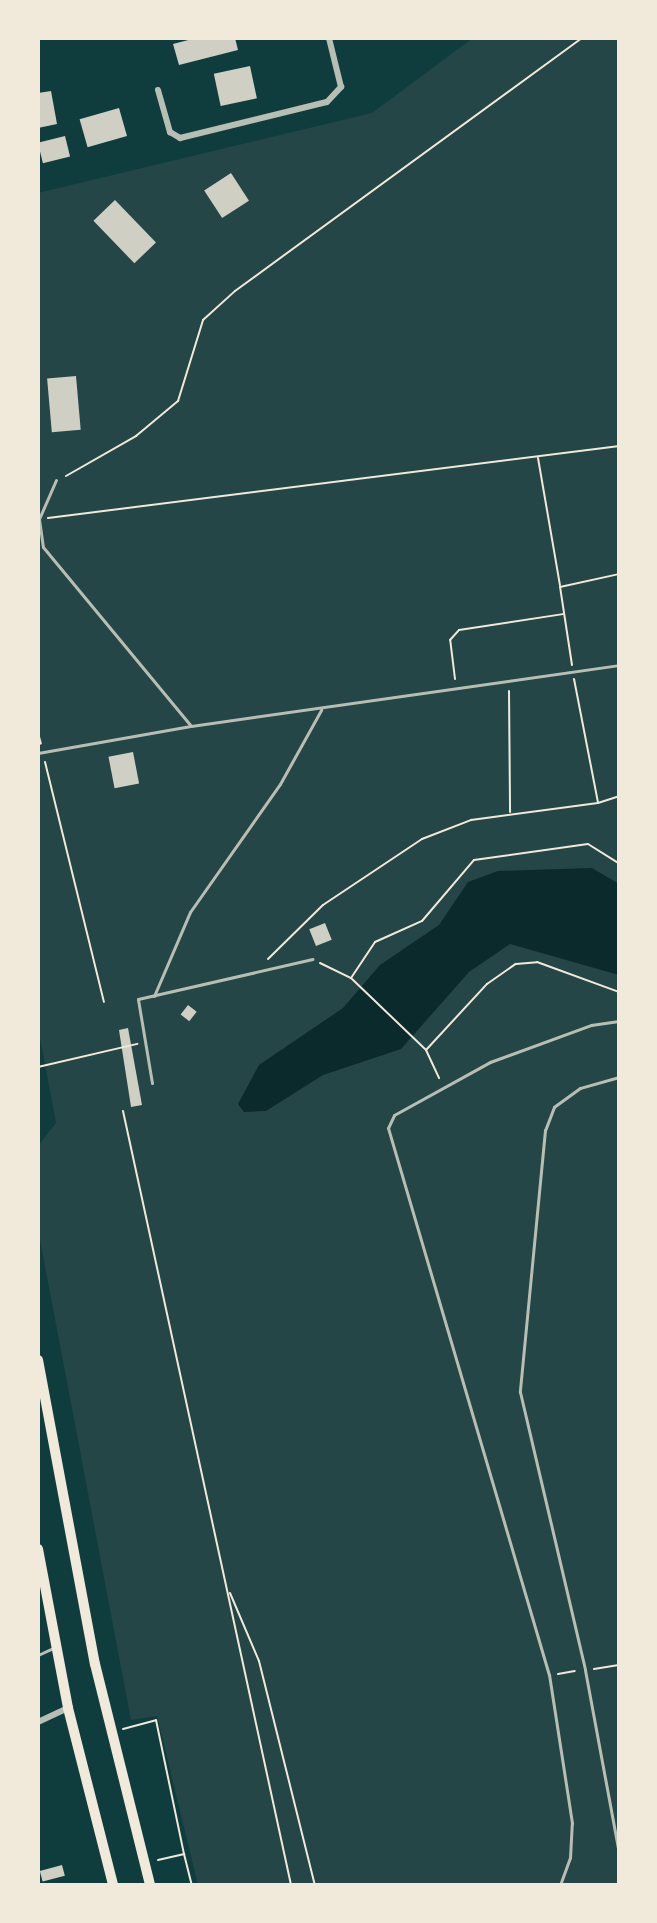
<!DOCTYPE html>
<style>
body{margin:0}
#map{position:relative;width:657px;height:1923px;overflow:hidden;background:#0f3d3e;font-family:"Times New Roman",serif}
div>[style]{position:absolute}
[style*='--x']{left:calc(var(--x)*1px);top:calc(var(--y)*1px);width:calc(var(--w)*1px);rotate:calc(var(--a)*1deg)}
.green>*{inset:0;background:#244646}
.water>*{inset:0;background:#0a2a2b}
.building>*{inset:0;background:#cfcfc3;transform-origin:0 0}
.path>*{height:2px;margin:-1px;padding:0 1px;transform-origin:1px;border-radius:1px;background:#f1e9da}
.service>*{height:3px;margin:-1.5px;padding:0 1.5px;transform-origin:1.5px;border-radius:1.5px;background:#b8beb3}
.minor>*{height:6px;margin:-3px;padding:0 3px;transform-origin:3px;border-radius:3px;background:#b8beb3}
.primary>*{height:10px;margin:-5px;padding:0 5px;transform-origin:5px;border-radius:5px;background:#f1e9da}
span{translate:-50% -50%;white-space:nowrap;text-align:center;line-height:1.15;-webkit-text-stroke:6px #f1e9da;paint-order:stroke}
.frame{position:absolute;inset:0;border:40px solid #f1e9da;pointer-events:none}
</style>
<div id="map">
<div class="green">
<div style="clip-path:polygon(473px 38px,619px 38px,619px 1885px,198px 1885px,157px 1716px,131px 1720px,38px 1229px,38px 1146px,56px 1123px,38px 1027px,38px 193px,372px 113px)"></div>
</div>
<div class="water">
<div style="clip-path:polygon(592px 868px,619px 884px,619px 975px,510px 944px,469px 972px,401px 1049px,323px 1075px,266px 1111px,244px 1112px,238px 1104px,259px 1065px,343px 1008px,380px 965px,439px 925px,468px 882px,498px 871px)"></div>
</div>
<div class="building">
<div style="clip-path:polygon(196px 38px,235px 38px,238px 50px,179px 65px,173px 44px)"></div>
<div style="left:250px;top:66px;width:33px;height:37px;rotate:78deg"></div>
<div style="clip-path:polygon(51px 91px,57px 124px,38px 128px,38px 93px)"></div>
<div style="left:119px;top:108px;width:29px;height:41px;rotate:74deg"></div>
<div style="left:65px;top:136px;width:21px;height:28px;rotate:76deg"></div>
<div style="left:231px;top:173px;width:33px;height:32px;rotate:57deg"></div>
<div style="left:115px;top:200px;width:59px;height:30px;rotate:46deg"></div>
<div style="left:76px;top:376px;width:54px;height:29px;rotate:85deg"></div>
<div style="left:133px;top:752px;width:32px;height:25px;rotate:79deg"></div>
<div style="left:325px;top:923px;width:18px;height:17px;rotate:68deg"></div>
<div style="left:188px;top:1005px;width:11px;height:12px;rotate:38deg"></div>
<div style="clip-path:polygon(128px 1028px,142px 1105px,131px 1107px,119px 1030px)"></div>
<div style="left:62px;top:1865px;width:11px;height:23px;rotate:75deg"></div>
</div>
<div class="path">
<div style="--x:538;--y:458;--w:129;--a:80.2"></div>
<div style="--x:66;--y:476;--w:81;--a:-29.7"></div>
<div style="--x:136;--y:436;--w:55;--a:-39.8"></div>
<div style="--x:178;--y:401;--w:85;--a:-72.8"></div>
<div style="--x:203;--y:320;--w:43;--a:-42.2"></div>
<div style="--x:235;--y:291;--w:429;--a:-36.1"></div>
<div style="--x:48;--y:518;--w:576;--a:-7.19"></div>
<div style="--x:572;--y:665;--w:79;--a:-98.7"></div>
<div style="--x:560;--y:587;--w:60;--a:-12.4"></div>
<div style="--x:455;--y:679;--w:39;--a:-97"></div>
<div style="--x:450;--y:640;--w:13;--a:-48"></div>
<div style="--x:459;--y:630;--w:105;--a:-8.7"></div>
<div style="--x:574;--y:679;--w:125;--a:79"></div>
<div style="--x:509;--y:691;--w:121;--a:89.5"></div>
<div style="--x:38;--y:733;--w:11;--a:75"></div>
<div style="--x:45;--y:762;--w:247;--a:76.2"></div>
<div style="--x:268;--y:959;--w:77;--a:-44.5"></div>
<div style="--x:323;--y:905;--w:119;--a:-33.7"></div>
<div style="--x:422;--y:839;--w:53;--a:-21.2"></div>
<div style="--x:471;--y:820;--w:128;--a:-7.6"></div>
<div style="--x:598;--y:803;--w:22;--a:-18"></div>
<div style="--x:320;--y:963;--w:34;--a:26"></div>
<div style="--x:351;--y:978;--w:104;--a:43.8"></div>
<div style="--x:426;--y:1050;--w:31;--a:65"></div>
<div style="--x:351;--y:978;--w:43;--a:-56.3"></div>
<div style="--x:375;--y:942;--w:51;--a:-24.1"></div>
<div style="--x:422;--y:921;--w:80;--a:-49.6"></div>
<div style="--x:474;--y:860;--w:115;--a:-8"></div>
<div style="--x:588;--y:844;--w:36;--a:32"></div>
<div style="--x:426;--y:1050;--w:90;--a:-47.3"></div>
<div style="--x:487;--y:984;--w:35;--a:-35"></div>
<div style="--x:516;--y:964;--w:21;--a:-5"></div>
<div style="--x:537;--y:962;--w:87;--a:20.1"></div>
<div style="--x:38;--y:1067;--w:102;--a:-13.1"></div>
<div style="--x:123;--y:1111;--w:792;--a:77.75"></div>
<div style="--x:230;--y:1593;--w:74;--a:66.9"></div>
<div style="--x:259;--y:1661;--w:231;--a:76"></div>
<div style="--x:594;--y:1669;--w:25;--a:-9"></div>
<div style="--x:558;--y:1674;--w:17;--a:-10"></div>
<div style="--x:123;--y:1729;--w:34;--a:-15"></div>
<div style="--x:156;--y:1720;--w:137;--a:78.2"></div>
<div style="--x:158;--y:1860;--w:27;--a:-13"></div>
<div style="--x:184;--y:1854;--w:32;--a:76"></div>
</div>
<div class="service">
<div style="--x:56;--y:480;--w:43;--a:113.6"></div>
<div style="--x:39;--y:519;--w:28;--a:82"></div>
<div style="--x:43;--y:547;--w:232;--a:50.4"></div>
<div style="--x:38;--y:753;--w:155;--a:-10"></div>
<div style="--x:191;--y:726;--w:432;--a:-8.1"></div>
<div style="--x:154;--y:996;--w:91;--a:-66.8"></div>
<div style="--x:190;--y:912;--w:156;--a:-54.9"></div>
<div style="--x:280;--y:784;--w:85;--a:-61"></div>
<div style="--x:619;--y:1077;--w:41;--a:164.2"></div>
<div style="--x:580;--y:1088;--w:32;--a:144"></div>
<div style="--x:554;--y:1107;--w:25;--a:111"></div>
<div style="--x:545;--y:1130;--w:263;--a:95.5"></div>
<div style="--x:520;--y:1392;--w:285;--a:76.8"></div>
<div style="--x:585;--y:1670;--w:187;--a:79.5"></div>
<div style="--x:152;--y:1083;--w:85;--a:-99.5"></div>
<div style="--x:138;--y:999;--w:179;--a:-12.9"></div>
<div style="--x:38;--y:1655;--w:17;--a:-25"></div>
<div style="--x:560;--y:1885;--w:29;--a:-70"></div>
<div style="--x:570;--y:1858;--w:35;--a:-87"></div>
<div style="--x:572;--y:1823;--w:150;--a:-98.8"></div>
<div style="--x:549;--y:1675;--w:570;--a:-106.4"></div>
<div style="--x:388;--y:1128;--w:14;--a:-65"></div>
<div style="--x:394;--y:1115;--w:110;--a:-28.9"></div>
<div style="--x:490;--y:1062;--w:108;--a:-20.1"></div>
<div style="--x:591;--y:1025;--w:28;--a:-8"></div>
</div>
<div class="minor">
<div style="--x:158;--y:90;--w:44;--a:74.1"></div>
<div style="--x:170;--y:132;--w:12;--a:31"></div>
<div style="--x:180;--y:138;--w:151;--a:-13.8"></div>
<div style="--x:327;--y:102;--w:21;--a:-47"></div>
<div style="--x:341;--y:87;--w:50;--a:-103.8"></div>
<div style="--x:38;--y:1722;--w:33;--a:-25"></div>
</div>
<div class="primary">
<div style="--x:38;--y:1360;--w:309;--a:79.4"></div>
<div style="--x:95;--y:1664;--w:228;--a:76"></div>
<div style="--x:38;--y:1549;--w:162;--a:79.3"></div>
<div style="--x:68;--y:1708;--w:183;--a:75.7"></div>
</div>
<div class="frame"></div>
</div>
